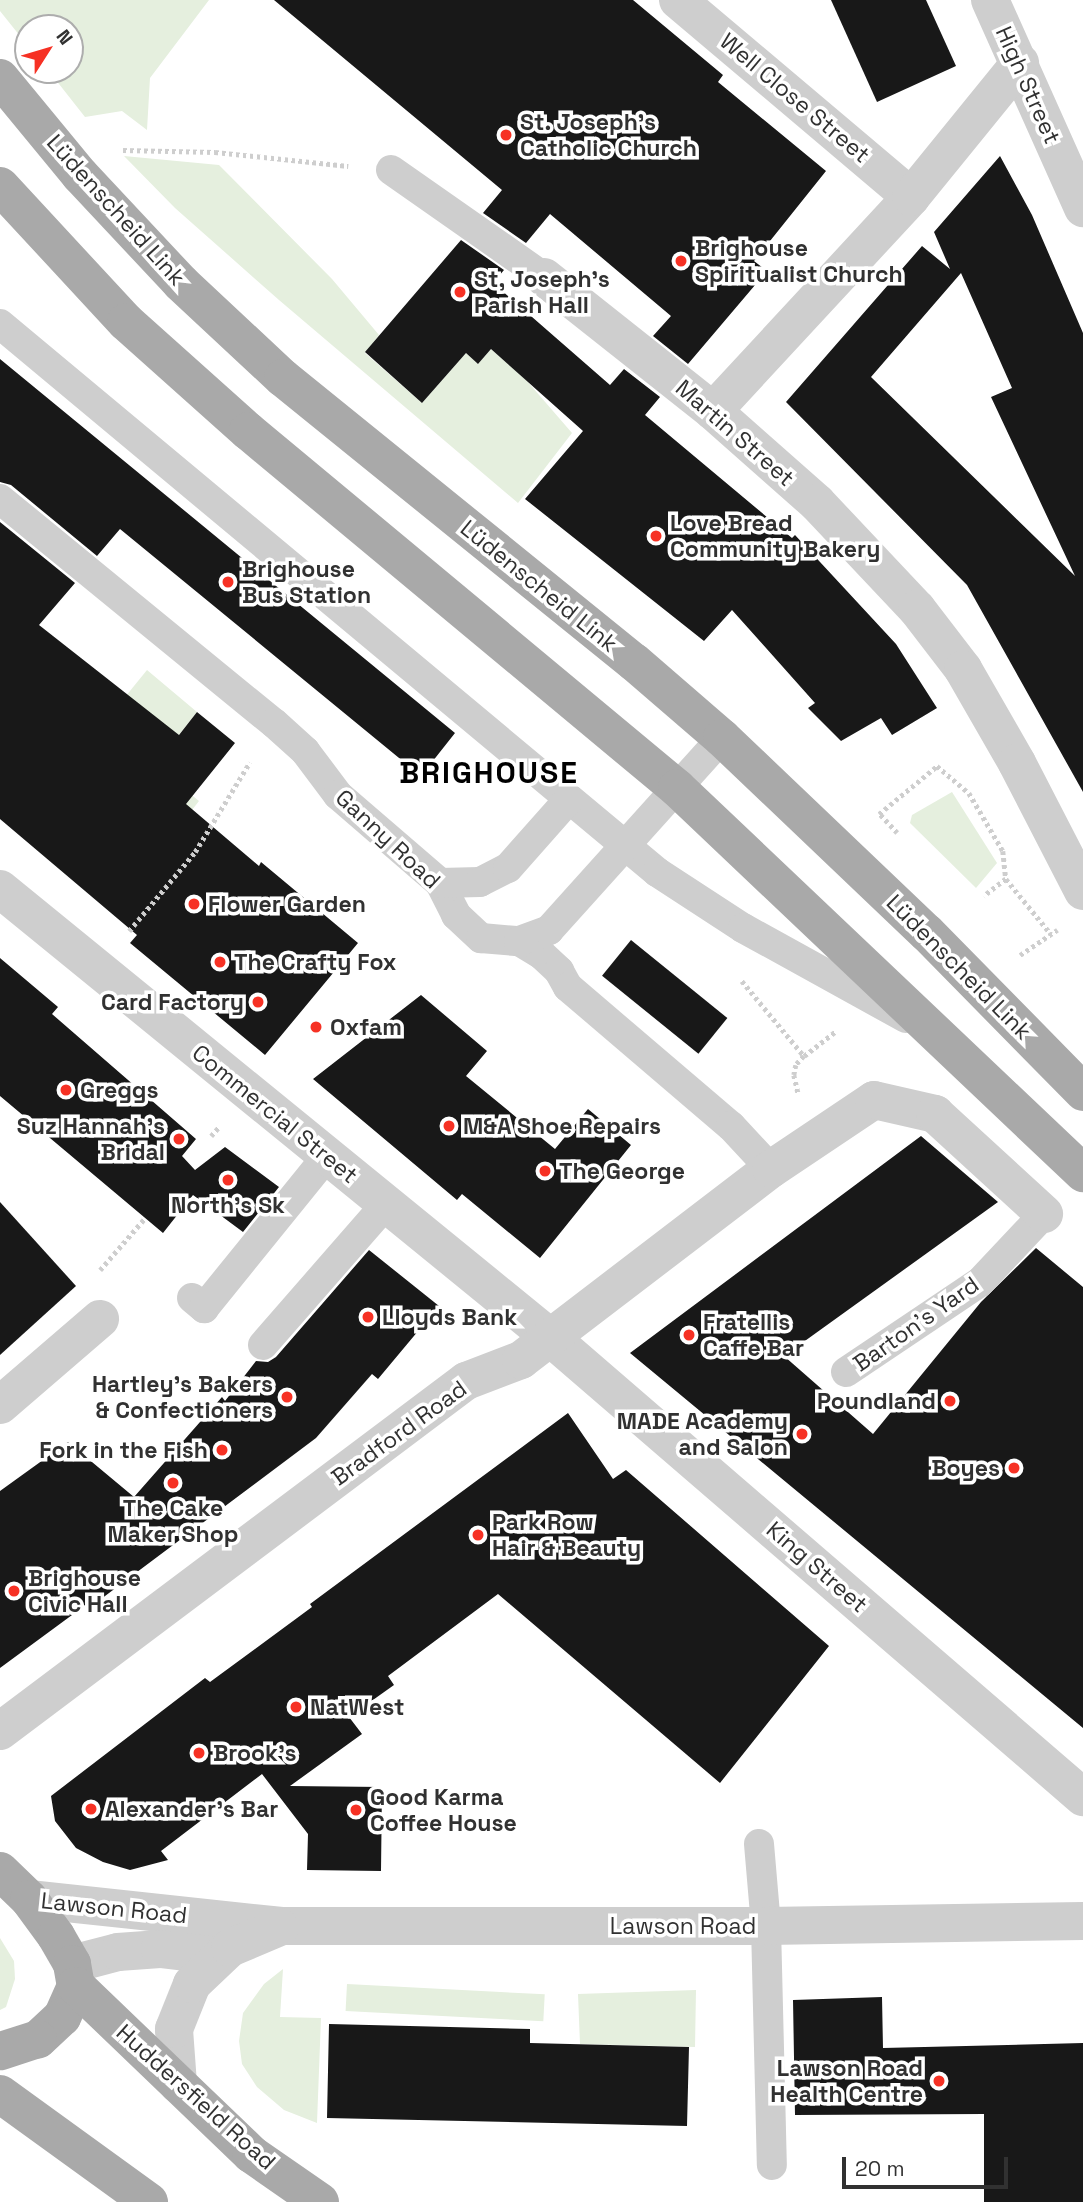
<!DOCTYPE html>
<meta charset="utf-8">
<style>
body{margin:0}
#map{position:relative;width:1083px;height:2202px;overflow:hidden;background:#fff;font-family:"Space Grotesk",sans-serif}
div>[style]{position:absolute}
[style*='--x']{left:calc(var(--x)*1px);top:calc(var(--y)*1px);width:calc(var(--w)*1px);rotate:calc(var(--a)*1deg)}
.green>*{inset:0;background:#e5efde;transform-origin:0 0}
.building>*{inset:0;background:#181818;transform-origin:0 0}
.path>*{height:4.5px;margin-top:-2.25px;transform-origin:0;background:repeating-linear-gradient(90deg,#cecece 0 3.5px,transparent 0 7px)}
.service>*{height:30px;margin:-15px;padding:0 15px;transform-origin:15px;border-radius:15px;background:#cecece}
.minor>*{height:38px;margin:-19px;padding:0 19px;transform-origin:19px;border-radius:19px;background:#cecece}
.primary>*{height:38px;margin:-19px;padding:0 19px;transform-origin:19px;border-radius:19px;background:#a9a9a9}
.dots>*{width:19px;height:19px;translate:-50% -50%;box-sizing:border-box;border:4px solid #fff;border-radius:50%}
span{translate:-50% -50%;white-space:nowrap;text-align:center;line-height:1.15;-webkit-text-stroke:7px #fff;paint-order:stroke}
.street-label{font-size:23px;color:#313131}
.poi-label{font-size:23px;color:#313131;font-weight:700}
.left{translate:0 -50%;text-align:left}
.right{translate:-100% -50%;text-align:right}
.district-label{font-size:30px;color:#000;font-weight:700;letter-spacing:2px}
.north{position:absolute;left:14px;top:14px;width:70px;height:70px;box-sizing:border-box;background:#fff;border:2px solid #adadad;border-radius:50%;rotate:53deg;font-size:19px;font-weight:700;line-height:28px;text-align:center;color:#313131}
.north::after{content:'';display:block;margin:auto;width:24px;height:32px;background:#f63124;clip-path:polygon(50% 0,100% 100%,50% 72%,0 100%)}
.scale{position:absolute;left:842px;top:2157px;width:166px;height:32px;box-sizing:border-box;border:4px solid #313131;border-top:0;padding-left:9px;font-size:21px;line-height:24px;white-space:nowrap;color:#313131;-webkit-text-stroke:5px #fff;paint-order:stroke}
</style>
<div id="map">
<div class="green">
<div style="clip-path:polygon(0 0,209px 0,150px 78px,147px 130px,122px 111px,85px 117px,48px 70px,70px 70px,70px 28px,28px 28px,28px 46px,0 11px)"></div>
<div style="clip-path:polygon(124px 156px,219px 165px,332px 279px,379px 335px,365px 353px,422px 403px,466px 353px,478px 364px,491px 349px,527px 381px,572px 433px,518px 503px,279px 300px,175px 208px)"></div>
<div style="clip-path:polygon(147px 670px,197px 712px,155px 765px,199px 801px,178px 828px,82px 750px)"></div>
<div style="clip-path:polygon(952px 792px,997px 863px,976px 888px,910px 823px,912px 815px)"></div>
<div style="clip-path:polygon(0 1938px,14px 1961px,15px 1979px,6px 2007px,0 2010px)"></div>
<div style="clip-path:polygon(283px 1969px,280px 2017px,321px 2018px,317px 2123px,284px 2110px,257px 2087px,242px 2064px,239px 2041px,243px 2013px,264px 1984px)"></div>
<div style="left:347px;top:1984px;width:198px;height:27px;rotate:3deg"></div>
<div style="clip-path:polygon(696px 1990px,695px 2047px,580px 2044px,578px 1994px)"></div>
</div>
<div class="building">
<div style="clip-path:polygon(274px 0,633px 0,723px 75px,718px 82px,826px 171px,754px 261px,767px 271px,688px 364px,653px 336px,671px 316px,550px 214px,526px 243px,483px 213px,502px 190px)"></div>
<div style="clip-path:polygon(831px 0,926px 0,956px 66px,877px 102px)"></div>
<div style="clip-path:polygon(evenodd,1000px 156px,1032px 215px,1083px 333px,1083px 792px,967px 585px,786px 402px,922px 246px,950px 269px,934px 232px,1000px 156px,961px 273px,1012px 388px,991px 397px,1075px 576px,871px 377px,961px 273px)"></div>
<div style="clip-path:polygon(461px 240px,504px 270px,493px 283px,610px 385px,624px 369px,660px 397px,645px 415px,792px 538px,795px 535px,896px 644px,937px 708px,892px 735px,881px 718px,841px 741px,808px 708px,815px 703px,732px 610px,704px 641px,525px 499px,583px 431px,491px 349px,478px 364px,466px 353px,422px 403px,365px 352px)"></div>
<div style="clip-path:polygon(0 359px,455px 733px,421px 776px,120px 529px,97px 556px,11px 485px,0 482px)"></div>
<div style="clip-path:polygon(0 522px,75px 583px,39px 625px,179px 735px,197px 712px,235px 743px,186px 804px,259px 866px,261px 862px,358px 943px,265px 1055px,130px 943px,137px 935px,0 819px)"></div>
<div style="left:631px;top:940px;width:124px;height:46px;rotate:39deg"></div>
<div style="clip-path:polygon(0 958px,58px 1007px,52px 1014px,196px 1139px,182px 1156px,195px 1170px,225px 1147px,279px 1187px,243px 1232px,193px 1195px,163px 1233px,0 1096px)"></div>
<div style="clip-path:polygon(421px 995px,487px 1051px,466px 1076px,555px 1149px,588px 1109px,631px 1145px,540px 1258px,462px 1194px,457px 1200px,313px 1079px)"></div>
<div style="clip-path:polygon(921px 1136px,998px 1202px,784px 1356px,873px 1434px,981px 1302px,1036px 1248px,1083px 1287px,1083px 1728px,630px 1353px)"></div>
<div style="clip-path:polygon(0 1202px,76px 1286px,0 1355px)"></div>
<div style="clip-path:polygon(369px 1250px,439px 1306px,378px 1379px,372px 1374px,316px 1438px,89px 1608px,87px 1604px,0 1668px,0 1491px,68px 1442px,134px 1497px,222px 1397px,225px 1401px,256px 1361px,268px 1362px,276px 1357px)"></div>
<div style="clip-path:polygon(568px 1413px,613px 1479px,626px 1470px,829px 1646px,720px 1783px,498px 1594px,388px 1676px,394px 1685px,349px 1717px,362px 1734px,290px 1786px,382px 1787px,381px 1871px,307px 1870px,308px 1834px,262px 1774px,161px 1851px,168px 1860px,130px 1870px,103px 1862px,76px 1848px,55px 1821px,51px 1796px,205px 1678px,210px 1682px,312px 1607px,310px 1604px)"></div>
<div style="clip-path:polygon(882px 1997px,883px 2048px,1083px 2043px,1083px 2202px,984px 2202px,984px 2114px,795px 2115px,793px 2000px)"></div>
<div style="clip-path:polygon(329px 2024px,530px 2029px,530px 2043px,689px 2047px,687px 2126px,327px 2118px)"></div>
</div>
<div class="path">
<div style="--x:123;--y:150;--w:92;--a:1.2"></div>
<div style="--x:215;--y:152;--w:134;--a:6"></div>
<div style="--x:897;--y:833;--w:26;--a:-133"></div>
<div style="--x:879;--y:814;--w:75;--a:-39.6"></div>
<div style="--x:937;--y:766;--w:42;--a:40.2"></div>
<div style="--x:969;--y:793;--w:67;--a:59.6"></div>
<div style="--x:1003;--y:851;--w:28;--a:84"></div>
<div style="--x:1006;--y:879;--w:28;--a:142"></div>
<div style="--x:1006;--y:879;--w:71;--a:50.7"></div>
<div style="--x:129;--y:931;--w:103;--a:-50.1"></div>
<div style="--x:195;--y:852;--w:105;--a:-58.6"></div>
<div style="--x:1020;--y:955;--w:45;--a:-34"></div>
<div style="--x:742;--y:981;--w:97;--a:50.4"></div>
<div style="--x:804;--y:1056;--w:12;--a:132"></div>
<div style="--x:796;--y:1065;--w:10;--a:101"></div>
<div style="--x:794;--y:1075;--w:18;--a:77"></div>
<div style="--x:804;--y:1056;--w:41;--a:-38"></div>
<div style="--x:211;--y:1136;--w:11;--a:-49"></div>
<div style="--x:100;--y:1270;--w:69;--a:-49.1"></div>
</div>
<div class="service">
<div style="--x:391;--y:170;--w:187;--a:35"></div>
<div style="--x:0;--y:324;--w:856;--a:39.83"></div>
<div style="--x:657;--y:872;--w:103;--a:33.1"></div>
<div style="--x:743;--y:928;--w:186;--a:28.9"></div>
<div style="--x:0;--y:499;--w:354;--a:39.3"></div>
<div style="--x:274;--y:723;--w:42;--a:42.1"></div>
<div style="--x:305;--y:751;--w:55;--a:53.1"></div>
<div style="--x:338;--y:795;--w:135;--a:40.8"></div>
<div style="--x:440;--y:883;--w:36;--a:63"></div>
<div style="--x:456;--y:915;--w:34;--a:43"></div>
<div style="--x:481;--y:938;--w:38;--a:5"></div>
<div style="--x:519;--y:941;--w:26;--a:31"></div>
<div style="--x:541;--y:954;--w:25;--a:43"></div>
<div style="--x:559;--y:971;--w:18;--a:61"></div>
<div style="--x:568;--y:987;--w:214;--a:40.5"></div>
<div style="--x:731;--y:1126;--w:59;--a:47.1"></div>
<div style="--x:440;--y:883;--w:40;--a:-1.4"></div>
<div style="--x:480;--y:882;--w:31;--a:-27"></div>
<div style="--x:508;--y:868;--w:92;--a:-48.5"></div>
<div style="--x:519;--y:941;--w:32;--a:-20"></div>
<div style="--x:549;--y:930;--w:258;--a:-48"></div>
<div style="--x:192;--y:1298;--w:16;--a:40"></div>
<div style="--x:204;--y:1308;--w:196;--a:-51"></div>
<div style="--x:263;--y:1345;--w:187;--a:-48.9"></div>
<div style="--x:846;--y:1372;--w:161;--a:-33.9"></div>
<div style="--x:980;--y:1282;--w:93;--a:-46.7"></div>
<div style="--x:759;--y:1844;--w:82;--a:85.1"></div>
<div style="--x:766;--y:1926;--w:239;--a:88.6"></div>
</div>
<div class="minor">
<div style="--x:678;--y:0;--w:305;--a:40.2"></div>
<div style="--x:990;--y:0;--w:228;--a:65.9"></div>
<div style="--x:544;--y:277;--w:216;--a:38.4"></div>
<div style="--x:713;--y:411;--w:139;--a:41.5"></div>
<div style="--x:817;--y:503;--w:146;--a:46.7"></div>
<div style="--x:917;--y:609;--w:76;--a:52.5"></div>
<div style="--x:963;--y:669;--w:108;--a:60.1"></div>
<div style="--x:1017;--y:763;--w:144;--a:62.7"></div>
<div style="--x:713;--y:411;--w:292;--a:-47.2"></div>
<div style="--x:911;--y:197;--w:173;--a:-50.9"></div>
<div style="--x:0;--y:889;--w:711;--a:39.18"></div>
<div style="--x:551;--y:1338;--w:703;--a:40.79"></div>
<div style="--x:0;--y:1405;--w:132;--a:-40.7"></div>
<div style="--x:0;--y:1731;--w:583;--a:-36.91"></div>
<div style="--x:466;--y:1381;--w:59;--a:-20.9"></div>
<div style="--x:521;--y:1360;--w:315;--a:-37.4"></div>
<div style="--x:771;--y:1169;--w:124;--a:-33.8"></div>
<div style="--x:874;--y:1100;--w:63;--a:12.9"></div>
<div style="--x:935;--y:1114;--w:148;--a:42.5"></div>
<div style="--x:29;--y:1899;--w:254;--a:6.1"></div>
<div style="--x:282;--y:1926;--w:484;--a:0"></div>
<div style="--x:766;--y:1926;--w:317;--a:-0.9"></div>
<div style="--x:72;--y:1964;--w:48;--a:-14.6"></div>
<div style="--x:118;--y:1952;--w:42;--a:-4.1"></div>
<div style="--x:160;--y:1949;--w:59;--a:6.8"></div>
<div style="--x:178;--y:2084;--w:55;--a:-94.2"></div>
<div style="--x:174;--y:2029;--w:48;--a:-68.2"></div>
<div style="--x:192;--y:1984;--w:52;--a:-43.5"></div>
<div style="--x:230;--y:1948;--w:54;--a:-22.8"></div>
</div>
<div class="primary">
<div style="--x:0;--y:78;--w:126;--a:50.5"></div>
<div style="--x:80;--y:175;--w:148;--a:46.9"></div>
<div style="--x:181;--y:283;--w:139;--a:43"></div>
<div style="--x:283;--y:378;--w:452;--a:39"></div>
<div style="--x:634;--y:662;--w:116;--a:40.8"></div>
<div style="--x:722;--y:738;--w:283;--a:43.6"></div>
<div style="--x:927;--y:933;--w:223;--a:45.5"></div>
<div style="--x:0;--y:186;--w:185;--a:47.2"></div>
<div style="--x:126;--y:322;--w:164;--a:41.8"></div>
<div style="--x:248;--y:431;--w:558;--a:39.77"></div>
<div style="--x:677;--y:788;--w:560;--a:43.48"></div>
<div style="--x:0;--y:1871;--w:40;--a:44"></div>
<div style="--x:29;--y:1899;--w:46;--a:53.9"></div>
<div style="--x:56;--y:1936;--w:32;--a:60"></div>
<div style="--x:72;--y:1964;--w:22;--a:80"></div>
<div style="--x:76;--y:1986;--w:34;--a:114"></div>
<div style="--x:62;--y:2017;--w:33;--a:137"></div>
<div style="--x:38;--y:2039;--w:40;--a:162"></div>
<div style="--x:76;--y:1986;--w:243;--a:43.8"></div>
<div style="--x:251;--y:2154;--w:84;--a:34.8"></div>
<div style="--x:0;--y:2094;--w:184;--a:35.9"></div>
</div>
<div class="dots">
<div style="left:506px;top:135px;background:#f63124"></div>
<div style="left:681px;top:261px;background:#f63124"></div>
<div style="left:460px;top:292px;background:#f63124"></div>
<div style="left:656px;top:536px;background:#f63124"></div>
<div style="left:228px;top:582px;background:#f63124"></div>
<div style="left:194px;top:904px;background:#f63124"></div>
<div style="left:220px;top:962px;background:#f63124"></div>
<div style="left:258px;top:1002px;background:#f63124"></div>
<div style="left:316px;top:1027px;background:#f63124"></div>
<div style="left:66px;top:1090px;background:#f63124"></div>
<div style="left:449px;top:1126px;background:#f63124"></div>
<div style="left:179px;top:1139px;background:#f63124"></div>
<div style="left:545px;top:1171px;background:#f63124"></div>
<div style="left:228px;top:1180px;background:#f63124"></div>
<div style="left:368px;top:1317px;background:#f63124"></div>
<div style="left:689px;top:1335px;background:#f63124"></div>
<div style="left:287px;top:1397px;background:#f63124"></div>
<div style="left:950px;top:1401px;background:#f63124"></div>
<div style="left:802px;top:1434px;background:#f63124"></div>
<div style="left:222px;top:1450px;background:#f63124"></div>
<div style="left:1014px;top:1468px;background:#f63124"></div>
<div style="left:173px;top:1483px;background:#f63124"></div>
<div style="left:478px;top:1535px;background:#f63124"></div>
<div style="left:14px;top:1591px;background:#f63124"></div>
<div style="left:296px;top:1707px;background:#f63124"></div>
<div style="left:199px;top:1753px;background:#f63124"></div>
<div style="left:91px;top:1809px;background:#f63124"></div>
<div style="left:356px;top:1810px;background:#f63124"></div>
<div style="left:939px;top:2081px;background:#f63124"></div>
</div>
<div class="street-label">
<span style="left:1028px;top:85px;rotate:66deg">High Street</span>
<span style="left:795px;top:98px;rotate:40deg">Well Close Street</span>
<span style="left:116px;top:210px;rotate:48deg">Lüdenscheid Link</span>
<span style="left:735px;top:433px;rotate:41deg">Martin Street</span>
<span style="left:539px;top:586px;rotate:39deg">Lüdenscheid Link</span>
<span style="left:388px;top:839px;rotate:43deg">Ganny Road</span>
<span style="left:959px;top:967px;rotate:45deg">Lüdenscheid Link</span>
<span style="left:275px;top:1114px;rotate:39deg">Commercial Street</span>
<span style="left:916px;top:1324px;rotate:-35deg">Barton's Yard</span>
<span style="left:399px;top:1433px;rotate:-36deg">Bradford Road</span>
<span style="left:817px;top:1567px;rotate:41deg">King Street</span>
<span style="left:114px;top:1908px;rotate:6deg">Lawson Road</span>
<span style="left:683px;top:1926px">Lawson Road</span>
<span style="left:196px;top:2097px;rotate:42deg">Huddersfield Road</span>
</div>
<div class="poi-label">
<span class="left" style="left:520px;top:135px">St. Joseph's<br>Catholic Church</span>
<span class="left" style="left:695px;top:261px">Brighouse<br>Spiritualist Church</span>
<span class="left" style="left:474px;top:292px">St, Joseph's<br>Parish Hall</span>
<span class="left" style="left:670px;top:536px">Love Bread<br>Community Bakery</span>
<span class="left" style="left:242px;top:582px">Brighouse<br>Bus Station</span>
<span class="left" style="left:208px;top:904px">Flower Garden</span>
<span class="left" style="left:234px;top:962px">The Crafty Fox</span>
<span class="right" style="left:244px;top:1002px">Card Factory</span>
<span class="left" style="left:330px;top:1027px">Oxfam</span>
<span class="left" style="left:80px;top:1090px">Greggs</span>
<span class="right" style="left:165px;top:1139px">Suz Hannah's<br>Bridal</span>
<span class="left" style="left:463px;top:1126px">M&amp;A Shoe Repairs</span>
<span class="left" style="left:559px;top:1171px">The George</span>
<span style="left:228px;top:1205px">North's Sk</span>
<span class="left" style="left:382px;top:1317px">Lloyds Bank</span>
<span class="left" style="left:703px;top:1335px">Fratellis<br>Caffe Bar</span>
<span class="right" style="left:273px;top:1397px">Hartley's Bakers<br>&amp; Confectioners</span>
<span class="right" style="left:936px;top:1401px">Poundland</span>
<span class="right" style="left:788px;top:1434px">MADE Academy<br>and Salon</span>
<span class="right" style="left:208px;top:1450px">Fork in the Fish</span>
<span class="right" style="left:1000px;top:1468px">Boyes</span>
<span style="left:173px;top:1521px">The Cake<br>Maker Shop</span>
<span class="left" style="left:492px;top:1535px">Park Row<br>Hair &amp; Beauty</span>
<span class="left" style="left:28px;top:1591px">Brighouse<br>Civic Hall</span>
<span class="left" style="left:310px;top:1707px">NatWest</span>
<span class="left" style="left:213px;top:1753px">Brook's</span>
<span class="left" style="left:370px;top:1810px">Good Karma<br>Coffee House</span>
<span class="left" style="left:105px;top:1809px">Alexander's Bar</span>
<span class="right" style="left:923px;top:2081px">Lawson Road<br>Health Centre</span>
</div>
<div class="district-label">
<span style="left:489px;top:773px">BRIGHOUSE</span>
</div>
<div class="north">N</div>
<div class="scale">20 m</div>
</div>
